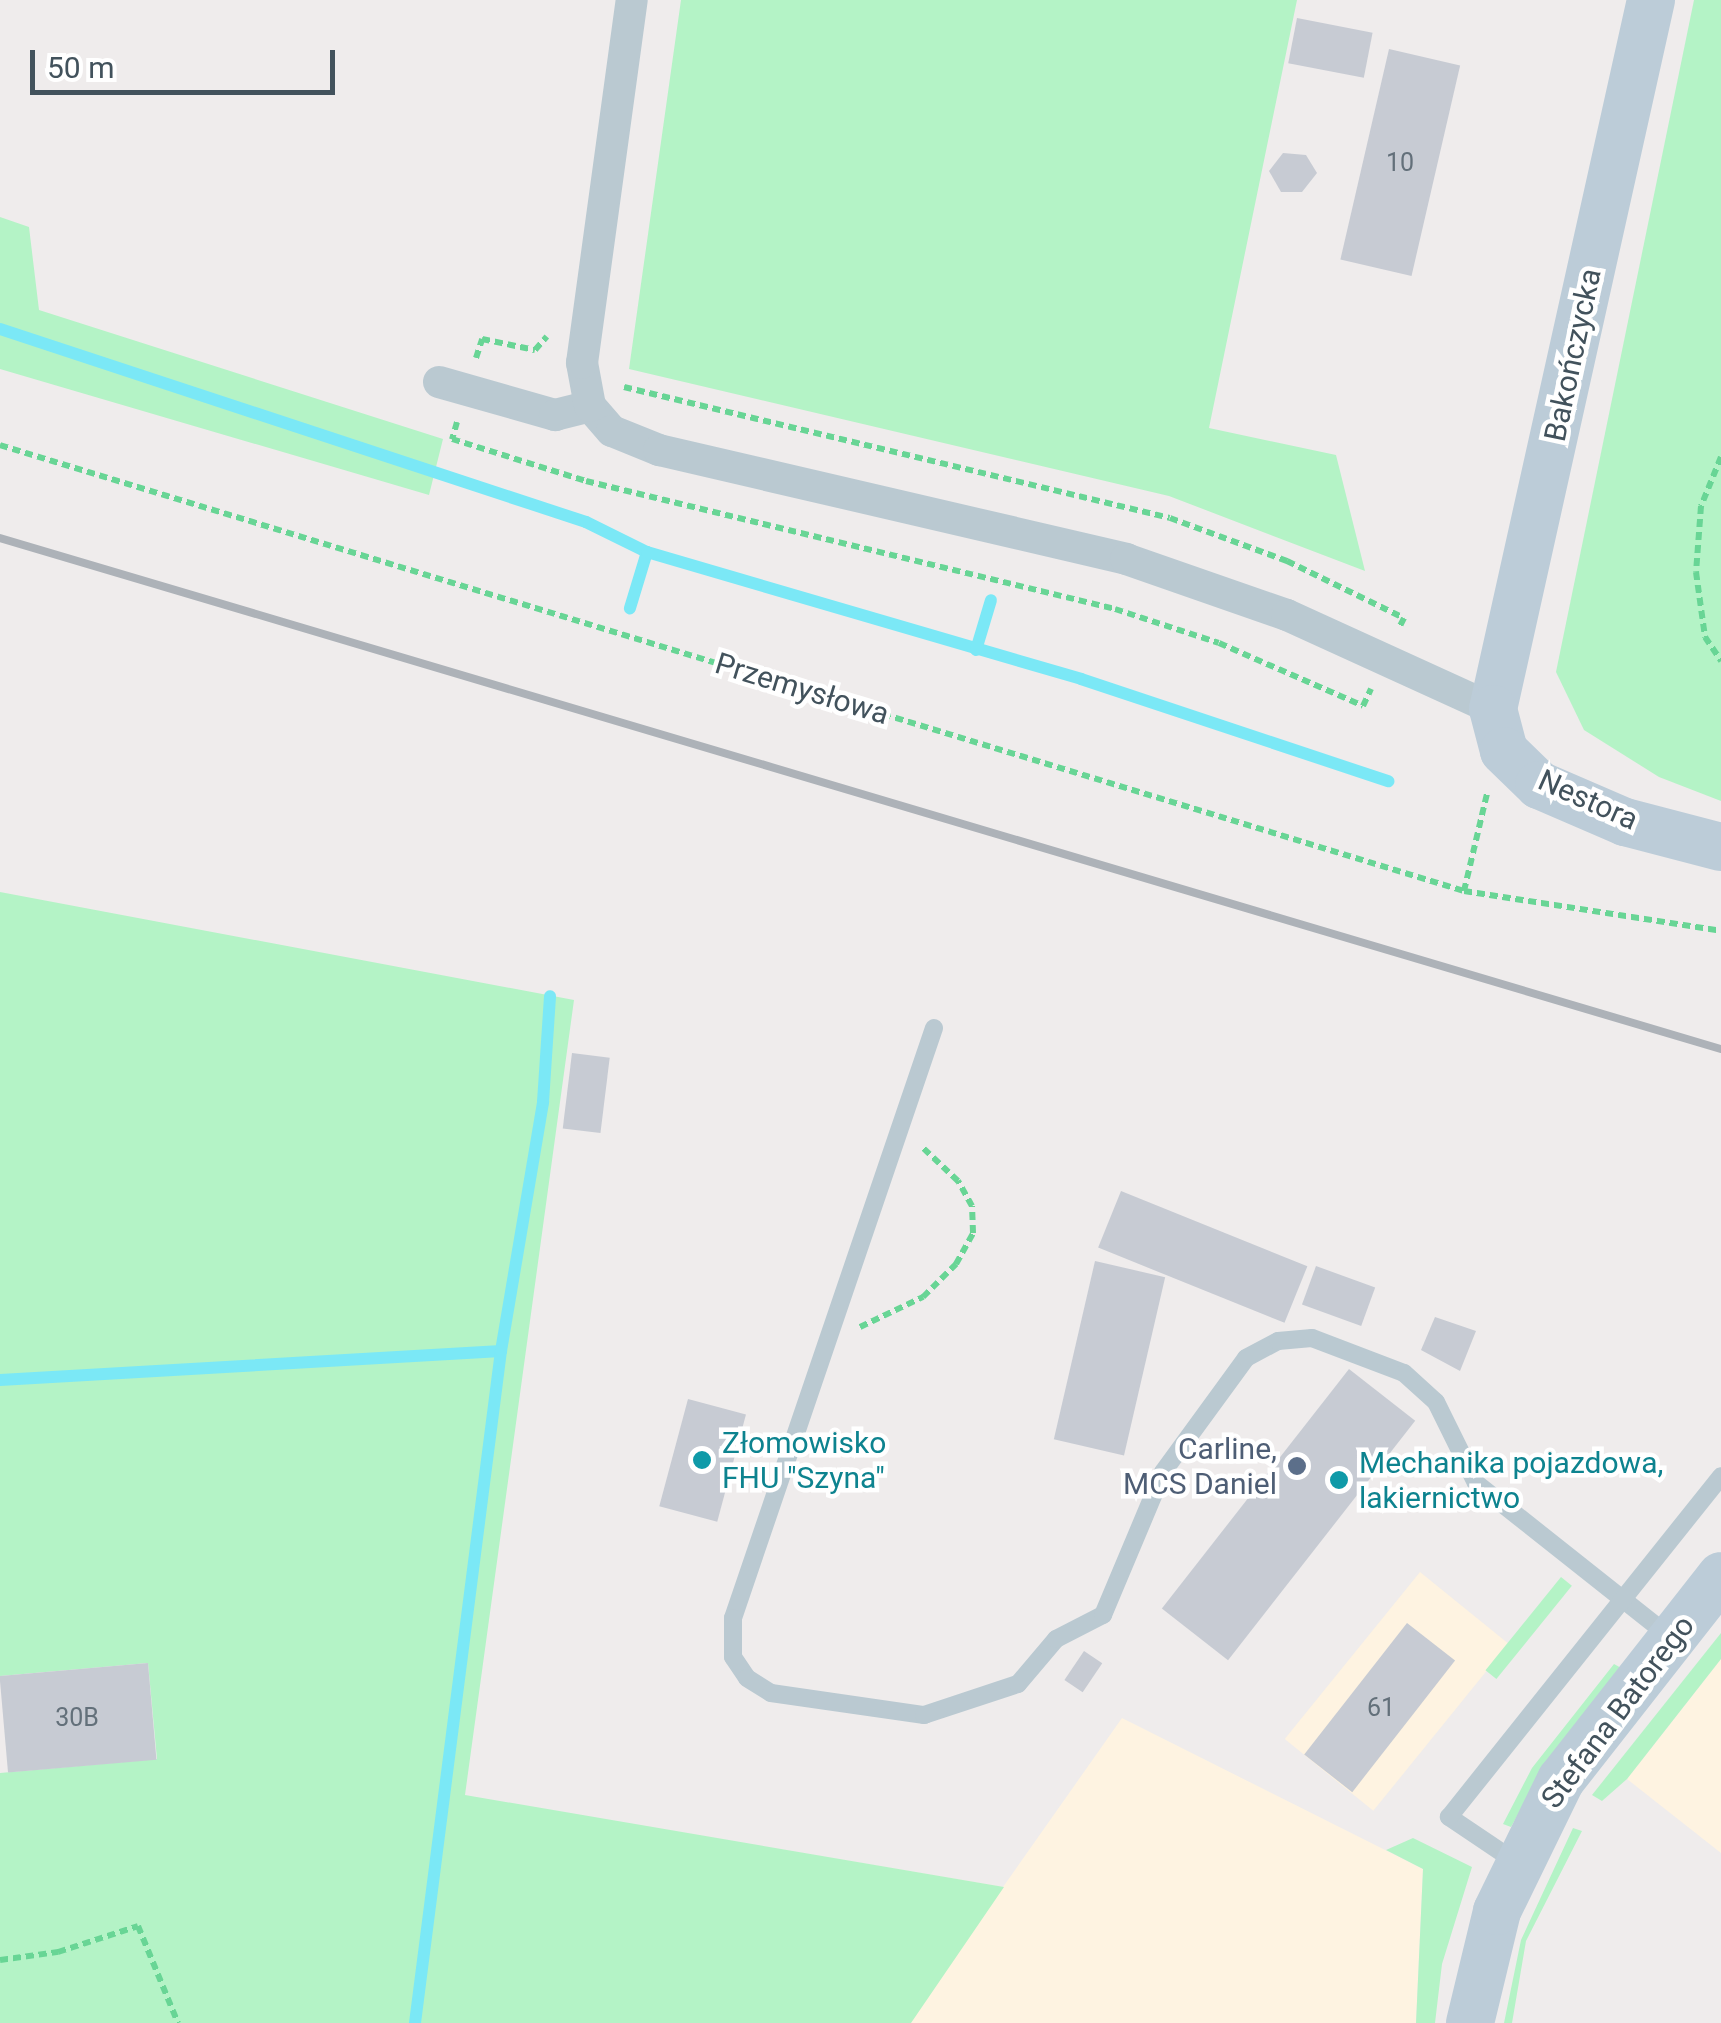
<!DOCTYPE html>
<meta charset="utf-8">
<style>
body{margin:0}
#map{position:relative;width:1721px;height:2023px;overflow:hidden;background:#efecec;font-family:Roboto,sans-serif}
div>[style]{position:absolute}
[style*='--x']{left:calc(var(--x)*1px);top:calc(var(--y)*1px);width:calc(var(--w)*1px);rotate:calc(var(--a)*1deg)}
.commercial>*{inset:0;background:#fef3e1;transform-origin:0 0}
.green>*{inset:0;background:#b4f3c6;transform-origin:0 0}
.stream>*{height:12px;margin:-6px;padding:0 6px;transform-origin:6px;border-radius:6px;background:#7be8f6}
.building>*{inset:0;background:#c7cbd3;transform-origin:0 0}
.path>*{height:6px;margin-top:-3px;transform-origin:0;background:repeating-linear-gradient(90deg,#68d595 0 8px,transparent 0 13px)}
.lane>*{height:18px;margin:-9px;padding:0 9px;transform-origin:9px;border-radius:9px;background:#bac9d1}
.street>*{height:32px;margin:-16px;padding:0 16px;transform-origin:16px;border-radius:16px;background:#bac9d1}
.secondary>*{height:48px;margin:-24px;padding:0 24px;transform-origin:24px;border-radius:24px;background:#bcccd8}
.rail>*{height:8px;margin:-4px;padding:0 4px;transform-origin:4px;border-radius:4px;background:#adb2b8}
.dots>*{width:28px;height:28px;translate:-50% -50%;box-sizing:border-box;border:5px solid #fff;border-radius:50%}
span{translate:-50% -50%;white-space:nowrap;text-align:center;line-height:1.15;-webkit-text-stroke:9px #fff;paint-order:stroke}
.number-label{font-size:25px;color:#63707a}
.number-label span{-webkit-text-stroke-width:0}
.street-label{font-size:30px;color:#42525c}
.culture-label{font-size:30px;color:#0d838f}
.left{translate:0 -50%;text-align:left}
.service-label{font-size:30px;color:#4e5e75}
.right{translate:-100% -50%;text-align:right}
.scale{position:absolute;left:30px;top:50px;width:305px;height:45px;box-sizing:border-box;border:5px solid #42525c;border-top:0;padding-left:12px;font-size:30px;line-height:35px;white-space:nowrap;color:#42525c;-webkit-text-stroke:8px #fff;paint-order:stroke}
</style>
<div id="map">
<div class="commercial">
<div style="left:1420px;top:1572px;width:114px;height:215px;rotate:39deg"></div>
<div style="clip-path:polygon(1721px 1659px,1721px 1853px,1627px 1779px)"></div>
<div style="clip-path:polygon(1122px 1718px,1423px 1869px,1416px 2023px,433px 2023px,465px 1796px,1003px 1887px)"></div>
</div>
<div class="green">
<div style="clip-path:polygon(681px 0,1297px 0,1209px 428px,1336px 455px,1365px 571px,1169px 496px,629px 369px)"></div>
<div style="clip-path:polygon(1694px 0,1721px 0,1721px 801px,1659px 777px,1584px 730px,1556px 672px)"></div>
<div style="clip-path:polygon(0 217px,29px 227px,39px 310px,443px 439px,429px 495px,0 369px)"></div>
<div style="clip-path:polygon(0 892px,574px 1000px,465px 1795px,1004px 1887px,911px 2023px,0 2023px,0 1773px,157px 1759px,148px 1663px,0 1676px)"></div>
<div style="left:1561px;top:1577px;width:14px;height:120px;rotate:39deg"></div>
<div style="clip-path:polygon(1721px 1633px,1721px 1659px,1627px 1779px,1602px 1801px,1592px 1795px)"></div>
<div style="clip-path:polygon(1614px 1664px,1623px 1669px,1541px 1773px,1511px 1827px,1503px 1824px,1532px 1768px)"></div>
<div style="clip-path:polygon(1573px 1828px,1582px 1831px,1526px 1941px,1512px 2023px,1504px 2023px,1521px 1940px)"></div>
<div style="clip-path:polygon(1413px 1838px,1472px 1867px,1442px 1964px,1435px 2023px,1416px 2023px,1423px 1869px,1386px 1850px)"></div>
</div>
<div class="stream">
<div style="--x:0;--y:329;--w:617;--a:18.23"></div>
<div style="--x:586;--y:522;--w:68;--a:26.2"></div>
<div style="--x:647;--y:552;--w:59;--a:106.9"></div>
<div style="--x:647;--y:552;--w:452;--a:16.3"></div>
<div style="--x:1081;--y:679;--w:324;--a:18.4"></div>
<div style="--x:976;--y:650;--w:52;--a:-73.3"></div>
<div style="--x:0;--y:1380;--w:502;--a:-3.31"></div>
<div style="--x:415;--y:2023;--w:677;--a:-82.71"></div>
<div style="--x:501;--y:1351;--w:253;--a:-80.4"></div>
<div style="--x:543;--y:1102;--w:106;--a:-86.2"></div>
</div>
<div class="building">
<div style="left:1297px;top:18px;width:77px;height:46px;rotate:11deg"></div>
<div style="left:1389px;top:49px;width:73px;height:216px;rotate:13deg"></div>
<div style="clip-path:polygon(1283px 153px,1306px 155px,1317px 173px,1302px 192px,1281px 192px,1269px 171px)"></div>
<div style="left:572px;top:1053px;width:38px;height:76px;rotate:7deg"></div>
<div style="left:1121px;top:1191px;width:201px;height:61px;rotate:22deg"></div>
<div style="left:1095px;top:1261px;width:72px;height:183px;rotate:13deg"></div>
<div style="left:1316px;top:1266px;width:63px;height:41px;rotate:20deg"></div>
<div style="clip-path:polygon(1435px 1317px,1476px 1331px,1460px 1371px,1421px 1350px)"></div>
<div style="left:1349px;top:1369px;width:84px;height:304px;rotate:38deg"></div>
<div style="left:688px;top:1399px;width:60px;height:111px;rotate:15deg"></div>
<div style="left:1407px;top:1623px;width:61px;height:167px;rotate:38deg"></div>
<div style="left:1084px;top:1651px;width:22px;height:35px;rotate:34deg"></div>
<div style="left:148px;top:1663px;width:97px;height:149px;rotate:85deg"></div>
</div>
<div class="path">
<div style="--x:476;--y:358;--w:20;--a:-72"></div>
<div style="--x:482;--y:339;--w:54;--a:11.7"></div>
<div style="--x:535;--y:350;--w:18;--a:-49"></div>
<div style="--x:624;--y:387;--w:561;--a:13.49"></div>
<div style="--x:1170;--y:518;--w:125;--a:20.2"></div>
<div style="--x:1287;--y:561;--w:130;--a:26"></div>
<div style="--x:1404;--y:618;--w:11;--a:117"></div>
<div style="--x:457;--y:422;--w:18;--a:106"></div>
<div style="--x:452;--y:439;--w:140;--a:17.4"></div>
<div style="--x:586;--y:481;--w:544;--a:13.6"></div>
<div style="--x:1115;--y:609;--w:109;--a:18.1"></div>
<div style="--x:1219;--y:643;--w:157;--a:23.6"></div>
<div style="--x:1363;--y:706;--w:19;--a:-65"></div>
<div style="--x:0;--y:445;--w:1530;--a:16.94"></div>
<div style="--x:1464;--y:891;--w:100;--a:-76.7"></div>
<div style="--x:1721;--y:457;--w:53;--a:112.2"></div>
<div style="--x:1701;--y:506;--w:66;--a:94.3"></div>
<div style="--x:1696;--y:572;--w:66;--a:82.1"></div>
<div style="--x:1705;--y:637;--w:29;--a:56"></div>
<div style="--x:1464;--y:891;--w:260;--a:8.8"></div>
<div style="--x:860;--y:1327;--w:70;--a:-25.5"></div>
<div style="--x:923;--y:1297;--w:47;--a:-45"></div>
<div style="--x:956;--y:1264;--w:35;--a:-61"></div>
<div style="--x:973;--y:1233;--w:27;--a:-92"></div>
<div style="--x:972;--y:1206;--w:29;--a:-119"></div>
<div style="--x:958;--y:1181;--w:50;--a:-136.6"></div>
<div style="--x:0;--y:1960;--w:59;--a:-7.9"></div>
<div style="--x:58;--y:1952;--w:84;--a:-18"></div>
<div style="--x:138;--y:1926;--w:105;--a:67.6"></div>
</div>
<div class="lane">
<div style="--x:934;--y:1028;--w:623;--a:108.81"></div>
<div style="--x:733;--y:1618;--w:39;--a:90"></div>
<div style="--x:733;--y:1657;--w:25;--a:56"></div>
<div style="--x:747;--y:1678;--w:28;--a:32"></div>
<div style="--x:771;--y:1693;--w:155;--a:8.2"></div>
<div style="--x:924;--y:1715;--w:99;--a:-18.3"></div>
<div style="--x:1018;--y:1684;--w:59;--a:-49.8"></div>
<div style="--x:1056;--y:1639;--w:53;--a:-27.1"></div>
<div style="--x:1103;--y:1615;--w:155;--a:-67.2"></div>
<div style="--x:1163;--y:1472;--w:141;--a:-53.9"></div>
<div style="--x:1246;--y:1358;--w:36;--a:-28"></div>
<div style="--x:1278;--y:1341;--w:34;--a:-5"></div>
<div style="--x:1312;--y:1338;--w:98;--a:20.8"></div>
<div style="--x:1404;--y:1373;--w:43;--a:42.2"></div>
<div style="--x:1436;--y:1402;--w:90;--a:63.7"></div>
<div style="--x:1476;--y:1483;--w:248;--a:38.4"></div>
<div style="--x:1516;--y:1862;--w:81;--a:-146.1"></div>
<div style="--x:1449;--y:1817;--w:436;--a:-51.4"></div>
</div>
<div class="street">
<div style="--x:439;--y:382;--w:121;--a:15.9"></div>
<div style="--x:555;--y:415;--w:36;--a:-14"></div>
<div style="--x:590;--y:406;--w:33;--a:49"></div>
<div style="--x:612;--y:431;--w:51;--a:22"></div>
<div style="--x:659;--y:450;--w:480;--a:13.1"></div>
<div style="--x:1126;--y:559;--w:170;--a:19.2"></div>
<div style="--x:1287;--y:615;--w:226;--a:24.5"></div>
<div style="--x:590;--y:406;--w:44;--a:-100.5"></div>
<div style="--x:582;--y:363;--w:366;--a:-82.2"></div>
</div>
<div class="secondary">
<div style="--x:1651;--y:0;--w:726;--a:102.56"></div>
<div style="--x:1493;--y:709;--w:43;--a:75.3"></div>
<div style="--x:1504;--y:751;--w:49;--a:44.2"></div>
<div style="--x:1539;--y:785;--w:94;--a:23.3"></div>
<div style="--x:1625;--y:822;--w:99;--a:14.6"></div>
<div style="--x:1470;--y:2023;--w:115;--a:-76.4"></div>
<div style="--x:1497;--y:1911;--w:146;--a:-64"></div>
<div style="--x:1561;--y:1780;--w:259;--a:-51.9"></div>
</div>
<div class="rail">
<div style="--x:0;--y:538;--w:1795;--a:16.54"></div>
</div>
<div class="dots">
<div style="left:702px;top:1460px;background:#0f9aa8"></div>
<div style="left:1297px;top:1466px;background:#5c6f8a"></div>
<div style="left:1339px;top:1480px;background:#0f9aa8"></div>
</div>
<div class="number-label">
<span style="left:1400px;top:163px">10</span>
<span style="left:1381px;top:1708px">61</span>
<span style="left:77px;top:1718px">30B</span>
</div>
<div class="street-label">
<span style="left:1573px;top:355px;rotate:-78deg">Bakończycka</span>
<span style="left:802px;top:689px;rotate:17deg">Przemysłowa</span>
<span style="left:1588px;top:800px;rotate:24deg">Nestora</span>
<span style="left:1618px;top:1712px;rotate:-53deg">Stefana Batorego</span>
</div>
<div class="culture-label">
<span class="left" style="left:722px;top:1460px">Złomowisko<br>FHU "Szyna"</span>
<span class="left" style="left:1359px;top:1480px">Mechanika pojazdowa,<br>lakiernictwo</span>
</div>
<div class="service-label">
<span class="right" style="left:1277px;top:1466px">Carline,<br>MCS Daniel</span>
</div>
<div class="scale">50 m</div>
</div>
